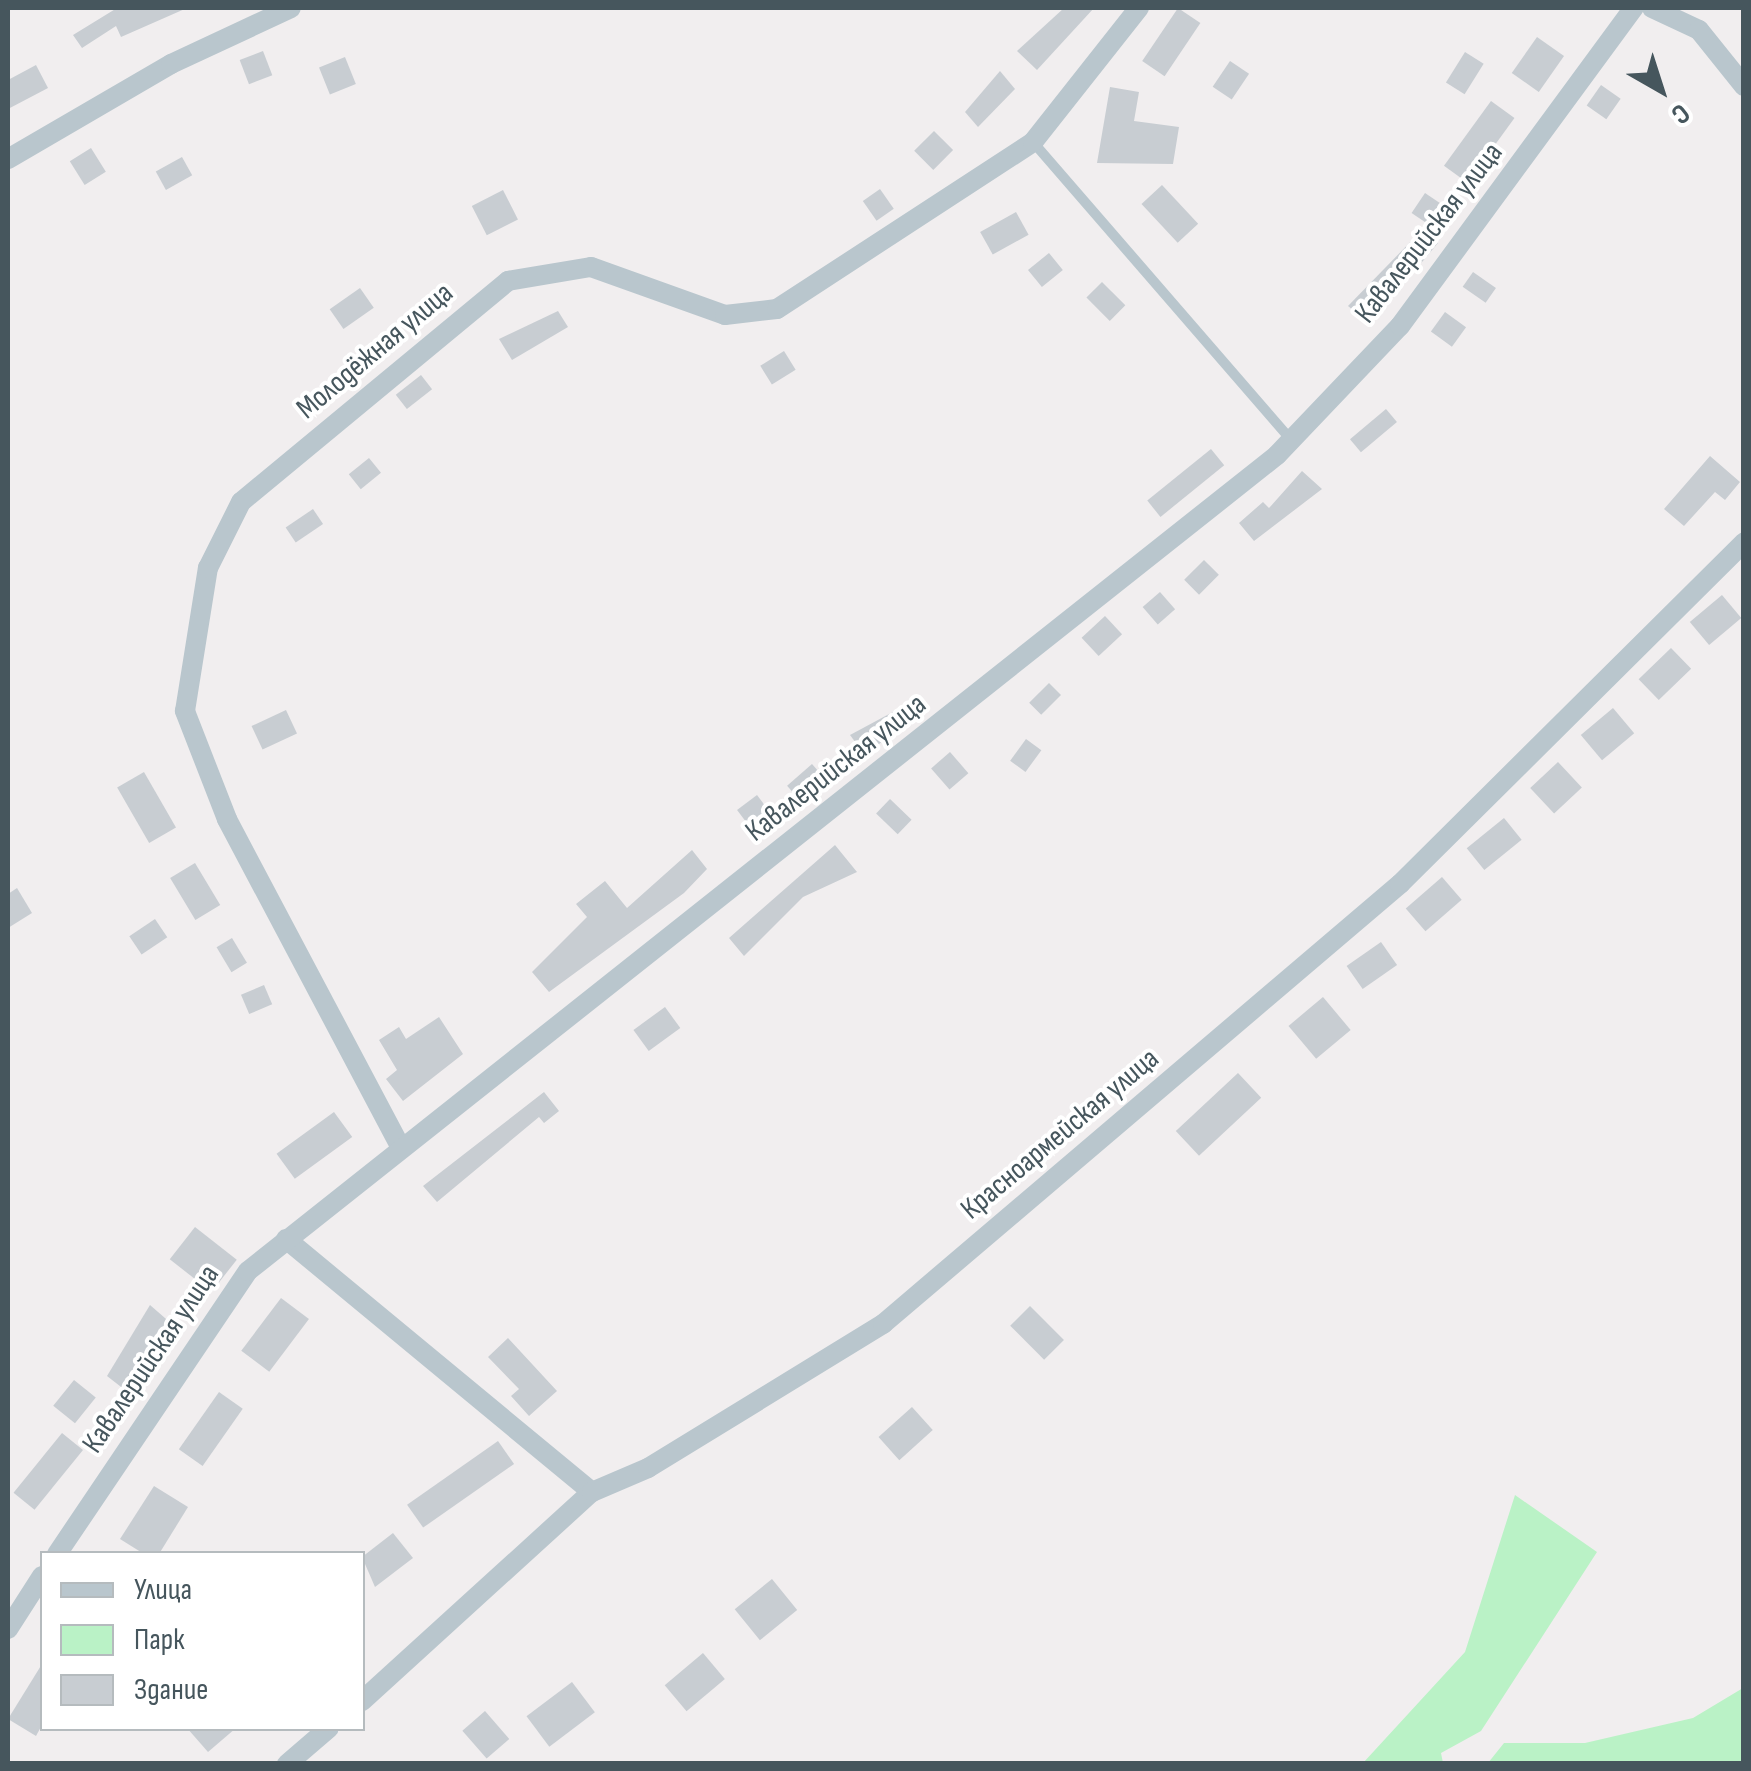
<!DOCTYPE html>
<meta charset="utf-8">
<style>
body{margin:0}
#map{position:relative;width:1751px;height:1771px;overflow:hidden;background:#f1eeef;font-family:"Sofia Sans Condensed",sans-serif}
div>[style]{position:absolute}
[style*='--x']{left:calc(var(--x)*1px);top:calc(var(--y)*1px);width:calc(var(--w)*1px);rotate:calc(var(--a)*1deg)}
.green>*{inset:0;background:#baf2c6}
.building>*{inset:0;background:#c8cdd2;transform-origin:0 0}
.lane>*{height:10px;margin:-5px;padding:0 5px;transform-origin:5px;border-radius:5px;background:#b9c6cd}
.street>*{height:20px;margin:-10px;padding:0 10px;transform-origin:10px;border-radius:10px;background:#b9c6cd}
span{translate:-50% -50%;white-space:nowrap;text-align:center;line-height:1.15;-webkit-text-stroke:8px #fff;paint-order:stroke}
.street-label{font-size:30px;color:#46565d}
.frame{position:absolute;inset:0;border:10px solid #46565d;pointer-events:none}
.legend{position:absolute;left:40px;top:1551px;width:325px;height:180px;box-sizing:border-box;background:#fff;border:2px solid #b5bbbe;margin:0;padding:12px 18px;list-style:none;font-size:30px;color:#46565d}
.legend li{display:flex;align-items:center;gap:20px;height:50px}
.legend b{width:50px;border:2px solid #b5bbbe}
.north{position:absolute;left:1611px;top:40px;width:100px;height:100px;-webkit-text-stroke:8px #fff;paint-order:stroke;rotate:141deg;font-size:28px;font-weight:700;line-height:40px;text-align:center;color:#46565d}
.north::after{content:'';display:block;margin:auto;width:35px;height:45px;background:#46565d;clip-path:polygon(50% 0,100% 100%,50% 72%,0 100%)}
</style>
<div id="map">
<div class="green">
<div style="clip-path:polygon(1515px 1495px,1597px 1552px,1481px 1731px,1441px 1753px,1443px 1763px,1363px 1763px,1465px 1652px)"></div>
<div style="clip-path:polygon(1743px 1688px,1743px 1763px,1488px 1763px,1504px 1743px,1585px 1743px,1693px 1718px)"></div>
</div>
<div class="building">
<div style="clip-path:polygon(117px 8px,187px 8px,121px 37px,116px 26px,82px 48px,73px 35px)"></div>
<div style="clip-path:polygon(1064px 8px,1094px 8px,1037px 70px,1017px 51px)"></div>
<div style="left:1178px;top:8px;width:27px;height:64px;rotate:34deg"></div>
<div style="left:1537px;top:37px;width:33px;height:44px;rotate:35deg"></div>
<div style="left:263px;top:51px;width:26px;height:25px;rotate:69deg"></div>
<div style="left:1465px;top:52px;width:22px;height:36px;rotate:32deg"></div>
<div style="left:345px;top:57px;width:29px;height:28px;rotate:68deg"></div>
<div style="left:1230px;top:61px;width:23px;height:31px;rotate:34deg"></div>
<div style="clip-path:polygon(36px 65px,48px 88px,8px 109px,8px 80px)"></div>
<div style="clip-path:polygon(1000px 71px,1015px 89px,978px 127px,965px 112px)"></div>
<div style="left:1601px;top:85px;width:24px;height:25px;rotate:35deg"></div>
<div style="clip-path:polygon(1110px 87px,1139px 92px,1134px 121px,1179px 127px,1173px 164px,1097px 163px)"></div>
<div style="left:1491px;top:101px;width:29px;height:80px;rotate:36deg"></div>
<div style="left:934px;top:131px;width:27px;height:28px;rotate:45deg"></div>
<div style="left:91px;top:148px;width:28px;height:25px;rotate:58deg"></div>
<div style="left:182px;top:157px;width:21px;height:30px;rotate:61deg"></div>
<div style="left:1162px;top:185px;width:53px;height:28px;rotate:47deg"></div>
<div style="left:880px;top:189px;width:24px;height:21px;rotate:55deg"></div>
<div style="left:503px;top:190px;width:33px;height:35px;rotate:63deg"></div>
<div style="left:1425px;top:193px;width:30px;height:24px;rotate:34deg"></div>
<div style="left:1016px;top:212px;width:26px;height:41px;rotate:61deg"></div>
<div style="clip-path:polygon(1421px 231px,1438px 243px,1370px 324px,1348px 306px)"></div>
<div style="left:1049px;top:253px;width:22px;height:27px;rotate:51deg"></div>
<div style="left:1473px;top:272px;width:28px;height:18px;rotate:35deg"></div>
<div style="left:1102px;top:282px;width:33px;height:22px;rotate:45deg"></div>
<div style="left:360px;top:288px;width:24px;height:37px;rotate:55deg"></div>
<div style="clip-path:polygon(558px 311px,568px 327px,512px 360px,499px 339px)"></div>
<div style="left:1445px;top:312px;width:26px;height:24px;rotate:36deg"></div>
<div style="left:784px;top:351px;width:22px;height:28px;rotate:58deg"></div>
<div style="left:421px;top:375px;width:18px;height:32px;rotate:52deg"></div>
<div style="left:1386px;top:409px;width:17px;height:47px;rotate:50deg"></div>
<div style="left:1211px;top:449px;width:21px;height:82px;rotate:51deg"></div>
<div style="clip-path:polygon(1710px 456px,1740px 482px,1725px 500px,1715px 492px,1684px 526px,1664px 509px)"></div>
<div style="left:369px;top:458px;width:19px;height:26px;rotate:51deg"></div>
<div style="clip-path:polygon(1302px 471px,1322px 489px,1254px 541px,1239px 523px,1263px 502px,1269px 508px)"></div>
<div style="left:313px;top:509px;width:18px;height:33px;rotate:56deg"></div>
<div style="left:1204px;top:560px;width:21px;height:28px;rotate:45deg"></div>
<div style="left:1160px;top:592px;width:23px;height:23px;rotate:49deg"></div>
<div style="left:1722px;top:595px;width:30px;height:42px;rotate:50deg"></div>
<div style="left:1105px;top:616px;width:25px;height:32px;rotate:47deg"></div>
<div style="left:1671px;top:648px;width:29px;height:45px;rotate:46deg"></div>
<div style="left:1049px;top:683px;width:17px;height:28px;rotate:45deg"></div>
<div style="clip-path:polygon(904px 706px,915px 720px,864px 754px,850px 735px)"></div>
<div style="left:1613px;top:708px;width:33px;height:42px;rotate:50deg"></div>
<div style="left:286px;top:710px;width:26px;height:38px;rotate:65deg"></div>
<div style="left:1026px;top:739px;width:19px;height:27px;rotate:36deg"></div>
<div style="left:950px;top:752px;width:28px;height:25px;rotate:49deg"></div>
<div style="left:1558px;top:762px;width:35px;height:38px;rotate:47deg"></div>
<div style="left:812px;top:764px;width:23px;height:33px;rotate:49deg"></div>
<div style="left:144px;top:772px;width:64px;height:31px;rotate:60deg"></div>
<div style="left:757px;top:795px;width:21px;height:25px;rotate:53deg"></div>
<div style="left:890px;top:799px;width:30px;height:20px;rotate:44deg"></div>
<div style="left:1504px;top:818px;width:28px;height:48px;rotate:51deg"></div>
<div style="clip-path:polygon(835px 845px,857px 872px,803px 897px,744px 956px,729px 938px)"></div>
<div style="clip-path:polygon(692px 850px,707px 869px,684px 893px,549px 992px,532px 972px,587px 917px,576px 904px,605px 881px,627px 908px)"></div>
<div style="left:195px;top:863px;width:49px;height:29px;rotate:59deg"></div>
<div style="left:1442px;top:877px;width:30px;height:48px;rotate:49deg"></div>
<div style="clip-path:polygon(17px 888px,32px 913px,8px 928px,8px 894px)"></div>
<div style="left:155px;top:919px;width:22px;height:31px;rotate:56deg"></div>
<div style="left:232px;top:938px;width:29px;height:18px;rotate:59deg"></div>
<div style="left:1381px;top:942px;width:28px;height:42px;rotate:55deg"></div>
<div style="left:264px;top:985px;width:21px;height:25px;rotate:67deg"></div>
<div style="left:1323px;top:997px;width:43px;height:45px;rotate:50deg"></div>
<div style="left:665px;top:1007px;width:26px;height:39px;rotate:54deg"></div>
<div style="clip-path:polygon(439px 1017px,463px 1054px,403px 1101px,386px 1079px,397px 1070px,379px 1040px,399px 1027px,406px 1039px)"></div>
<div style="left:1238px;top:1073px;width:34px;height:85px;rotate:47deg"></div>
<div style="clip-path:polygon(544px 1092px,559px 1111px,544px 1123px,539px 1117px,437px 1202px,423px 1186px)"></div>
<div style="left:334px;top:1112px;width:31px;height:71px;rotate:54deg"></div>
<div style="left:195px;top:1227px;width:53px;height:41px;rotate:38deg"></div>
<div style="left:281px;top:1298px;width:35px;height:66px;rotate:37deg"></div>
<div style="clip-path:polygon(150px 1305px,173px 1325px,125px 1390px,107px 1376px)"></div>
<div style="left:1030px;top:1306px;width:48px;height:28px;rotate:45deg"></div>
<div style="clip-path:polygon(508px 1338px,557px 1391px,529px 1416px,511px 1396px,519px 1389px,488px 1357px)"></div>
<div style="left:74px;top:1380px;width:28px;height:33px;rotate:39deg"></div>
<div style="left:219px;top:1392px;width:29px;height:70px;rotate:35deg"></div>
<div style="left:912px;top:1407px;width:31px;height:45px;rotate:48deg"></div>
<div style="left:62px;top:1433px;width:27px;height:77px;rotate:39deg"></div>
<div style="left:498px;top:1441px;width:28px;height:111px;rotate:55deg"></div>
<div style="clip-path:polygon(154px 1486px,188px 1507px,159px 1554px,144px 1554px,120px 1539px)"></div>
<div style="clip-path:polygon(393px 1533px,413px 1558px,375px 1587px,362px 1557px)"></div>
<div style="left:772px;top:1579px;width:40px;height:48px;rotate:51deg"></div>
<div style="left:703px;top:1653px;width:34px;height:50px;rotate:50deg"></div>
<div style="clip-path:polygon(42px 1664px,42px 1725px,36px 1736px,8px 1719px)"></div>
<div style="left:572px;top:1682px;width:38px;height:57px;rotate:53deg"></div>
<div style="left:485px;top:1711px;width:37px;height:30px;rotate:49deg"></div>
<div style="clip-path:polygon(187px 1728px,236px 1728px,208px 1752px)"></div>
</div>
<div class="lane">
<div style="--x:1033;--y:142;--w:394;--a:49.1"></div>
</div>
<div class="street">
<div style="--x:1652;--y:8;--w:52;--a:25.1"></div>
<div style="--x:1699;--y:30;--w:72;--a:51.2"></div>
<div style="--x:8;--y:159;--w:189;--a:-30.2"></div>
<div style="--x:171;--y:64;--w:132;--a:-25"></div>
<div style="--x:400;--y:1146;--w:370;--a:-117.9"></div>
<div style="--x:227;--y:819;--w:116;--a:-111.3"></div>
<div style="--x:185;--y:711;--w:145;--a:-80.9"></div>
<div style="--x:208;--y:568;--w:74;--a:-63.4"></div>
<div style="--x:241;--y:502;--w:347;--a:-39.6"></div>
<div style="--x:508;--y:281;--w:84;--a:-9.6"></div>
<div style="--x:591;--y:267;--w:142;--a:19.7"></div>
<div style="--x:725;--y:315;--w:52;--a:-6.6"></div>
<div style="--x:777;--y:309;--w:306;--a:-33.1"></div>
<div style="--x:1033;--y:142;--w:171;--a:-51.7"></div>
<div style="--x:286;--y:1239;--w:397;--a:39.6"></div>
<div style="--x:57;--y:1554;--w:341;--a:-56"></div>
<div style="--x:248;--y:1271;--w:1313;--a:-38.41"></div>
<div style="--x:1277;--y:455;--w:178;--a:-46.4"></div>
<div style="--x:1400;--y:326;--w:395;--a:-53.7"></div>
<div style="--x:8;--y:1629;--w:63;--a:-57.3"></div>
<div style="--x:362;--y:1701;--w:311;--a:-42.3"></div>
<div style="--x:592;--y:1492;--w:61;--a:-23.2"></div>
<div style="--x:648;--y:1468;--w:276;--a:-31.5"></div>
<div style="--x:883;--y:1324;--w:679;--a:-40.4"></div>
<div style="--x:1400;--y:884;--w:485;--a:-44.8"></div>
<div style="--x:287;--y:1764;--w:55;--a:-40.6"></div>
</div>
<div class="street-label">
<span style="left:1429px;top:233px;rotate:-52deg">Кавалерийская улица</span>
<span style="left:375px;top:351px;rotate:-40deg">Молодёжная улица</span>
<span style="left:836px;top:768px;rotate:-38deg">Кавалерийская улица</span>
<span style="left:1060px;top:1134px;rotate:-40deg">Красноармейская улица</span>
<span style="left:151px;top:1359px;rotate:-56deg">Кавалерийская улица</span>
</div>
<div class="frame"></div>
<ul class="legend">
<li><b style="height:12px;background:#b9c6cd"></b>Улица</li>
<li><b style="height:28px;background:#baf2c6"></b>Парк</li>
<li><b style="height:28px;background:#c8cdd2"></b>Здание</li>
</ul>
<div class="north">С</div>
</div>
